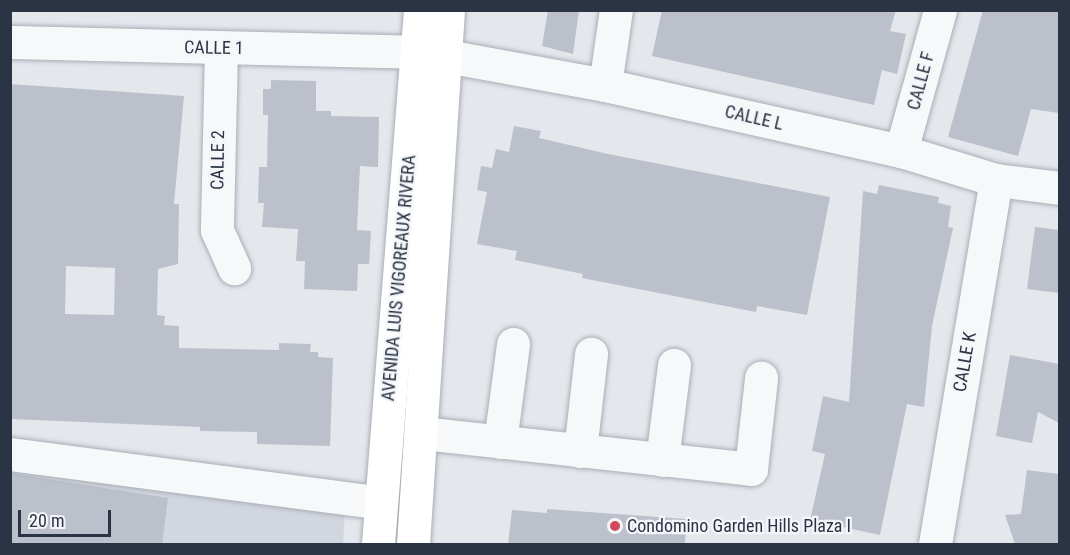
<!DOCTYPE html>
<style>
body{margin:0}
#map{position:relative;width:1070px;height:555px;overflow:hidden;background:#e4e7ec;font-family:"Roboto Condensed",sans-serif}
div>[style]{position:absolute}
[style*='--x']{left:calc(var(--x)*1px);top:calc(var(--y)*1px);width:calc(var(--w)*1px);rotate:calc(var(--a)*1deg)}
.built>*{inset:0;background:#d2d6de}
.building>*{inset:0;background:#bbc0ca}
.roads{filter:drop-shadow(0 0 2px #a9aeb7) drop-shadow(0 0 2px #a9aeb7)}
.minor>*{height:33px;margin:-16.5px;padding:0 16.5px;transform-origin:16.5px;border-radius:16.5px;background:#f7f8fa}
.major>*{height:33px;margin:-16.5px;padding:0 16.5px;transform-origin:16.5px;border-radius:16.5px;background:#fff}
.dots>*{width:16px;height:16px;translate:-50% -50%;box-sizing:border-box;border:3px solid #f4f6f9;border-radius:50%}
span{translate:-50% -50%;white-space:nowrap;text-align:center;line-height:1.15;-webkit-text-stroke:4.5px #f4f6f9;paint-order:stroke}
.street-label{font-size:18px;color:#2b3445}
.poi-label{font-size:18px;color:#2b3445}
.left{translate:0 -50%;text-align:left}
.frame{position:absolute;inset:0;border:12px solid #2b3445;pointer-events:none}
.scale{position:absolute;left:18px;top:510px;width:93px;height:27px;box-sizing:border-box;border:3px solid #2b3445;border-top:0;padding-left:8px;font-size:18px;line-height:21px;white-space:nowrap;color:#2b3445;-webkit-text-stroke:4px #f4f6f9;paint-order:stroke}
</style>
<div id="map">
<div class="built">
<div style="clip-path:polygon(11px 459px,346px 495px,343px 544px,11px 544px)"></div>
</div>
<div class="building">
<div style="clip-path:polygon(548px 10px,579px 10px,573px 54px,542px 46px)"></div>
<div style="clip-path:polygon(662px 10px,896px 10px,890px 31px,906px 34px,897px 74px,882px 70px,874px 105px,652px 56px)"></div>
<div style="clip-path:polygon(983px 10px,1059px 10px,1059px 113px,1031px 109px,1018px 156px,948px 137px)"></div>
<div style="clip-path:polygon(271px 80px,316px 81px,316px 111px,331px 111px,331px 116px,379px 117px,378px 167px,360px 166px,357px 230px,371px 231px,369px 264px,358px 264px,357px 291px,304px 289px,305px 261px,296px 261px,298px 229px,262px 227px,264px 203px,258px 203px,259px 167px,267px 167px,268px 115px,263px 115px,263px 89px,271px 89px)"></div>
<div style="clip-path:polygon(evenodd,10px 84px,184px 96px,174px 204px,179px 204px,178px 264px,158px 269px,157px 315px,165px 316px,164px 325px,179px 326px,179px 348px,279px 350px,279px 343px,311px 344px,310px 352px,318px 352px,318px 357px,333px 358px,330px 446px,257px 444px,257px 432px,200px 431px,200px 427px,10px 419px,10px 84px,66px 266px,115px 268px,114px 315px,65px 314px,66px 266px)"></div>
<div style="clip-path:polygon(514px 126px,541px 131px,539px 138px,608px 154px,830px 197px,807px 315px,757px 306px,756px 312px,582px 278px,583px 274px,515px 260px,517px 251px,477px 244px,487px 192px,477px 190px,481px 166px,492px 168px,496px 149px,509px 152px)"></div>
<div style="clip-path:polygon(879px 185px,939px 197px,938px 203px,951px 206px,948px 227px,953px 228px,932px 326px,924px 407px,907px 404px,880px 535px,810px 520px,825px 454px,812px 451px,823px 396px,849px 402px,863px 191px,877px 194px)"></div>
<div style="clip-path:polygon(1035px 227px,1059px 230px,1059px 293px,1027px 289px)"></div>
<div style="clip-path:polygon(1010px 355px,1059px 364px,1059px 423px,1038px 412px,1032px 443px,996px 436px)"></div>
<div style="clip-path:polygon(1027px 470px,1059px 474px,1059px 544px,1015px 544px,1005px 515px,1021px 514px)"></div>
<div style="clip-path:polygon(10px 473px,168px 498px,162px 544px,10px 544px)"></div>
<div style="clip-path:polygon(547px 509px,686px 519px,685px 544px,508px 544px,512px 510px,547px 513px)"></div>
</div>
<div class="roads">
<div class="minor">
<div style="--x:10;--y:42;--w:407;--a:1.4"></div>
<div style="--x:221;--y:49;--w:181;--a:91.3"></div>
<div style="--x:217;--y:230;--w:42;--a:65.9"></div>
<div style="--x:446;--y:56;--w:162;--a:10.3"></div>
<div style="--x:605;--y:85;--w:303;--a:12.6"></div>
<div style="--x:901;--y:151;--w:99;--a:17"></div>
<div style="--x:996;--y:180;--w:64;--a:7.1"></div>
<div style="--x:605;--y:85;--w:76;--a:-81.7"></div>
<div style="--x:901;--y:151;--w:146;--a:-74.5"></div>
<div style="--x:421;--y:433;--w:332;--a:6.2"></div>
<div style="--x:751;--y:469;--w:92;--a:-83.7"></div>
<div style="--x:500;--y:442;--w:99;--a:-82.4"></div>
<div style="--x:580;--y:451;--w:98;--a:-83.5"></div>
<div style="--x:10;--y:454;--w:374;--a:7.5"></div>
<div style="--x:662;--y:460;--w:96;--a:-82.8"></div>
<div style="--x:935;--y:544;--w:369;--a:-80.5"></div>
</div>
<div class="major">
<div style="--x:378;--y:544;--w:536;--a:-85.5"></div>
<div style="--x:413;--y:544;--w:535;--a:-86.25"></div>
</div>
</div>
<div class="dots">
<div style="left:615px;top:526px;background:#d1495b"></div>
</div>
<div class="street-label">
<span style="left:214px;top:48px;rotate:1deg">CALLE 1</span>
<span style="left:921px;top:81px;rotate:-75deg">CALLE F</span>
<span style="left:754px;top:118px;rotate:13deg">CALLE L</span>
<span style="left:218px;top:160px;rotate:-89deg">CALLE 2</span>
<span style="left:399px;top:278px;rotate:-85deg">AVENIDA LUIS VIGOREAUX RIVERA</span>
<span style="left:965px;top:362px;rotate:-80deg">CALLE K</span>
</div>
<div class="poi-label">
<span class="left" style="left:627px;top:526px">Condomino Garden Hills Plaza I</span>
</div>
<div class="frame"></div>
<div class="scale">20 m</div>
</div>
